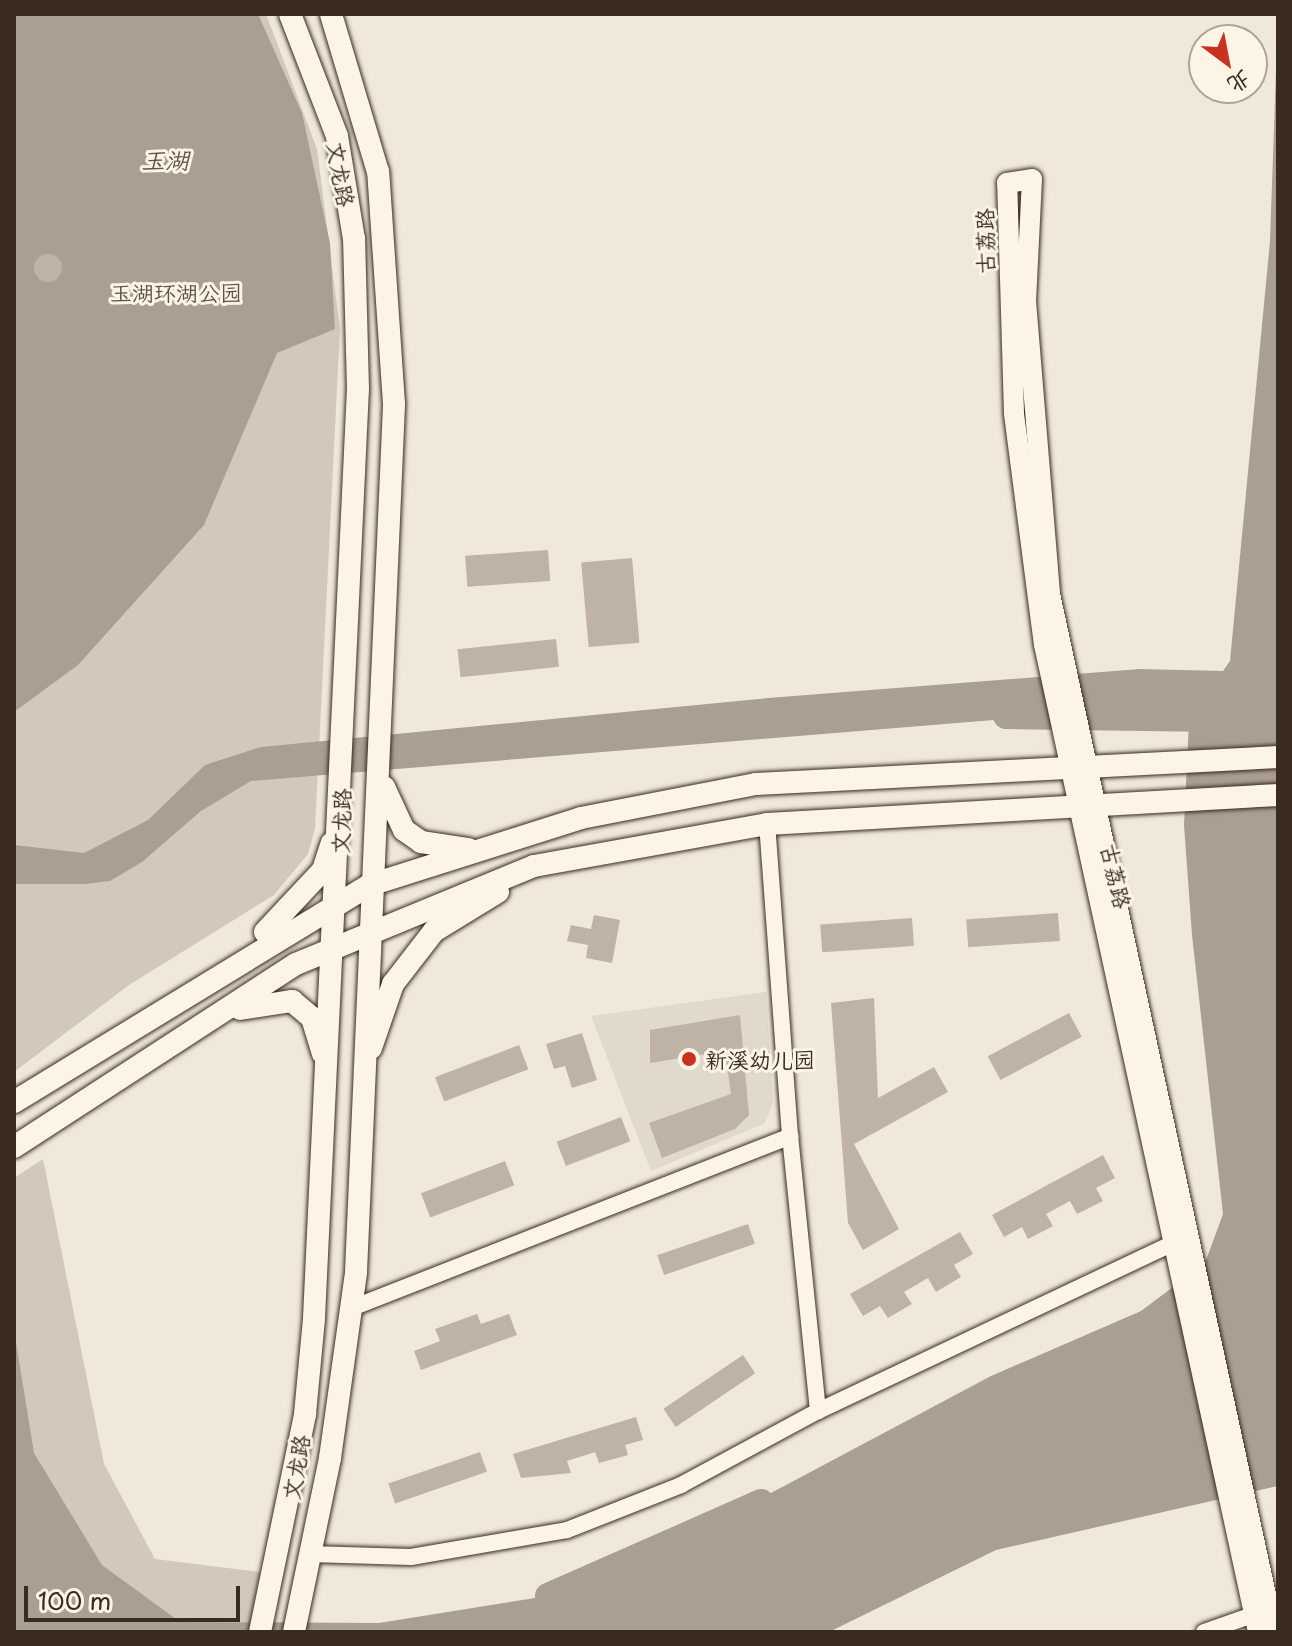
<!DOCTYPE html>
<meta charset="utf-8">
<style>
body{margin:0}
#map{position:relative;width:1292px;height:1646px;overflow:hidden;background:#f0e9d9;font-family:"Playpen Sans","LXGW WenKai TC",sans-serif}
div>[style]{position:absolute}
[style*='--x']{left:calc(var(--x)*1px);top:calc(var(--y)*1px);width:calc(var(--w)*1px);rotate:calc(var(--a)*1deg)}
.built>*{inset:0;background:#e1d9c9}
.green>*{inset:0;background:#d2c9ba}
.water>*{inset:0;background:#aaa091}
.river>*{height:26px;margin:-13px;padding:0 13px;transform-origin:13px;border-radius:13px;background:#aaa091}
.building>*{inset:0;background:#beb3a4;transform-origin:0 0}
.round{border-radius:50%}
.roads{filter:drop-shadow(0 0 2px #3b2a1e) drop-shadow(0 0 2px #3b2a1e)}
.minor>*{height:16px;margin:-8px;padding:0 8px;transform-origin:8px;border-radius:8px;background:#fcf5e5}
.tertiary>*{height:20px;margin:-10px;padding:0 10px;transform-origin:10px;border-radius:10px;background:#fcf5e5}
.secondary>*{height:22px;margin:-11px;padding:0 11px;transform-origin:11px;border-radius:11px;background:#fcf5e5}
.dots>*{width:22px;height:22px;translate:-50% -50%;box-sizing:border-box;border:4px solid #fcf5e5;border-radius:50%}
span{translate:-50% -50%;white-space:nowrap;text-align:center;line-height:1.15;-webkit-text-stroke:6px #fcf5e5;paint-order:stroke}
.street-label{font-size:22px;color:#3b2a1e}
.park-label{font-size:22px;color:#615245}
.poi-label{font-size:22px;color:#3b2a1e}
.left{translate:0 -50%;text-align:left}
.water-label{font-size:24px;color:#625346;font-style:italic}
.frame{position:absolute;inset:0;border:16px solid #3b2a1e;pointer-events:none}
.north{position:absolute;left:1188px;top:24px;width:80px;height:80px;box-sizing:border-box;background:#fcf5e5;border:2px solid #afa495;border-radius:50%;rotate:148deg;font-size:22px;font-weight:700;line-height:32px;text-align:center;color:#3b2a1e}
.north::after{content:'';display:block;margin:auto;width:28px;height:36px;background:#c8321e;clip-path:polygon(50% 0,100% 100%,50% 72%,0 100%)}
.scale{position:absolute;left:24px;top:1586px;width:216px;height:36px;box-sizing:border-box;border:4px solid #3b2a1e;border-top:0;padding-left:10px;font-size:24px;line-height:28px;white-space:nowrap;color:#3b2a1e;-webkit-text-stroke:6px #fcf5e5;paint-order:stroke}
</style>
<div id="map">
<div class="built">
<div style="clip-path:polygon(766px 992px,773px 1102px,765px 1123px,651px 1171px,591px 1016px)"></div>
</div>
<div class="green">
<div style="clip-path:polygon(14px 14px,266px 14px,317px 149px,340px 329px,315px 829px,308px 854px,274px 895px,129px 985px,14px 1072px)"></div>
<div style="clip-path:polygon(43px 1159px,104px 1464px,155px 1559px,260px 1572px,249px 1632px,14px 1632px,14px 1178px)"></div>
</div>
<div class="water">
<div style="clip-path:polygon(14px 14px,258px 14px,302px 113px,330px 243px,335px 329px,277px 353px,204px 525px,78px 665px,14px 712px)"></div>
<div style="clip-path:polygon(1278px 14px,1278px 1486px,996px 1550px,829px 1632px,14px 1632px,14px 1330px,34px 1453px,102px 1565px,180px 1622px,379px 1623px,535px 1598px,654px 1555px,991px 1376px,1141px 1311px,1205px 1263px,1223px 1214px,1192px 935px,1184px 825px,1189px 721px,1151px 707px,251px 781px,201px 811px,142px 862px,110px 881px,85px 884px,14px 884px,14px 845px,84px 853px,148px 820px,205px 765px,261px 747px,768px 698px,1140px 669px,1223px 671px,1230px 661px,1270px 241px)"></div>
</div>
<div class="river">
<div style="--x:1006;--y:716;--w:272;--a:0.8"></div>
<div style="--x:548;--y:1596;--w:233;--a:-23.8"></div>
</div>
<div class="building">
<div class="round" style="left:34px;top:254px;width:28px;height:28px"></div>
<div style="left:548px;top:550px;width:31px;height:83px;rotate:86deg"></div>
<div style="left:632px;top:558px;width:85px;height:51px;rotate:85deg"></div>
<div style="left:556px;top:639px;width:28px;height:99px;rotate:84deg"></div>
<div style="left:1058px;top:913px;width:28px;height:92px;rotate:86deg"></div>
<div style="clip-path:polygon(594px 915px,620px 920px,612px 963px,586px 958px,588px 945px,567px 941px,571px 925px,591px 929px)"></div>
<div style="left:912px;top:918px;width:28px;height:92px;rotate:86deg"></div>
<div style="clip-path:polygon(874px 998px,878px 1098px,934px 1067px,948px 1092px,854px 1144px,899px 1229px,863px 1250px,848px 1223px,831px 1003px)"></div>
<div style="left:1069px;top:1013px;width:27px;height:92px;rotate:62deg"></div>
<div style="clip-path:polygon(740px 1015px,749px 1115px,735px 1129px,662px 1158px,649px 1123px,731px 1094px,725px 1051px,650px 1063px,650px 1030px)"></div>
<div style="clip-path:polygon(582px 1033px,597px 1080px,572px 1088px,565px 1066px,554px 1069px,546px 1044px)"></div>
<div style="left:519px;top:1045px;width:26px;height:90px;rotate:69deg"></div>
<div style="left:621px;top:1117px;width:26px;height:69px;rotate:69deg"></div>
<div style="clip-path:polygon(1103px 1155px,1115px 1178px,1096px 1188px,1103px 1201px,1077px 1214px,1070px 1201px,1046px 1214px,1053px 1226px,1028px 1239px,1022px 1227px,1004px 1237px,992px 1215px)"></div>
<div style="left:505px;top:1161px;width:26px;height:90px;rotate:69deg"></div>
<div style="left:748px;top:1224px;width:21px;height:96px;rotate:71deg"></div>
<div style="clip-path:polygon(960px 1232px,973px 1254px,954px 1265px,961px 1277px,936px 1292px,928px 1278px,904px 1292px,912px 1304px,888px 1318px,880px 1306px,863px 1316px,850px 1294px)"></div>
<div style="clip-path:polygon(477px 1314px,481px 1324px,509px 1314px,517px 1335px,421px 1370px,414px 1351px,440px 1341px,435px 1329px)"></div>
<div style="left:743px;top:1355px;width:22px;height:96px;rotate:56deg"></div>
<div style="clip-path:polygon(636px 1417px,643px 1440px,625px 1445px,628px 1455px,599px 1463px,595px 1452px,567px 1461px,571px 1473px,521px 1478px,513px 1454px)"></div>
<div style="left:480px;top:1452px;width:21px;height:97px;rotate:71deg"></div>
</div>
<div class="roads">
<div class="minor">
<div style="--x:352;--y:1308;--w:471;--a:-21.4"></div>
<div style="--x:790;--y:1136;--w:313;--a:-94.2"></div>
<div style="--x:818;--y:1411;--w:394;--a:-25.3"></div>
<div style="--x:309;--y:1554;--w:102;--a:1.7"></div>
<div style="--x:411;--y:1557;--w:158;--a:-9.8"></div>
<div style="--x:567;--y:1530;--w:123;--a:-21.5"></div>
<div style="--x:681;--y:1485;--w:156;--a:-28.4"></div>
<div style="--x:818;--y:1411;--w:276;--a:-95.8"></div>
<div style="--x:1204;--y:1632;--w:64;--a:-19.3"></div>
</div>
<div class="tertiary">
<div style="--x:1258;--y:1632;--w:1010;--a:-102.23"></div>
<div style="--x:1044;--y:645;--w:234;--a:-97.4"></div>
<div style="--x:1014;--y:413;--w:230;--a:-91.7"></div>
<div style="--x:1007;--y:183;--w:25;--a:-9"></div>
<div style="--x:1032;--y:179;--w:122;--a:92.8"></div>
<div style="--x:1026;--y:301;--w:294;--a:85.3"></div>
<div style="--x:1050;--y:594;--w:1062;--a:77.82"></div>
</div>
<div class="secondary">
<div style="--x:384;--y:787;--w:47;--a:65.1"></div>
<div style="--x:404;--y:830;--w:21;--a:35"></div>
<div style="--x:421;--y:842;--w:48;--a:8.5"></div>
<div style="--x:265;--y:932;--w:85;--a:-46.9"></div>
<div style="--x:323;--y:870;--w:28;--a:-72"></div>
<div style="--x:240;--y:1009;--w:53;--a:-8.7"></div>
<div style="--x:292;--y:1001;--w:26;--a:40"></div>
<div style="--x:312;--y:1018;--w:37;--a:73"></div>
<div style="--x:371;--y:1048;--w:68;--a:-71"></div>
<div style="--x:393;--y:984;--w:67;--a:-52.3"></div>
<div style="--x:434;--y:931;--w:75;--a:-31.4"></div>
<div style="--x:14;--y:1102;--w:417;--a:-31.4"></div>
<div style="--x:370;--y:885;--w:221;--a:-17.6"></div>
<div style="--x:581;--y:818;--w:178;--a:-11"></div>
<div style="--x:756;--y:784;--w:523;--a:-2.96"></div>
<div style="--x:14;--y:1147;--w:336;--a:-33"></div>
<div style="--x:296;--y:964;--w:257;--a:-22.4"></div>
<div style="--x:534;--y:866;--w:237;--a:-10.2"></div>
<div style="--x:767;--y:824;--w:512;--a:-3.25"></div>
<div style="--x:260;--y:1632;--w:223;--a:-78.3"></div>
<div style="--x:305;--y:1414;--w:96;--a:-84.6"></div>
<div style="--x:314;--y:1318;--w:930;--a:-87.29"></div>
<div style="--x:358;--y:389;--w:150;--a:-91.5"></div>
<div style="--x:354;--y:239;--w:104;--a:-99.4"></div>
<div style="--x:337;--y:136;--w:131;--a:-111.1"></div>
<div style="--x:294;--y:1632;--w:178;--a:-78.3"></div>
<div style="--x:330;--y:1458;--w:188;--a:-82"></div>
<div style="--x:356;--y:1272;--w:869;--a:-87.49"></div>
<div style="--x:394;--y:404;--w:233;--a:-93.9"></div>
<div style="--x:378;--y:172;--w:165;--a:-106.6"></div>
</div>
</div>
<div class="dots">
<div style="left:689px;top:1059px;background:#c8321e"></div>
</div>
<div class="street-label">
<span style="left:342px;top:174px;rotate:80deg">文龙路</span>
<span style="left:984px;top:241px;rotate:-91deg">古荔路</span>
<span style="left:340px;top:821px;rotate:-88deg">文龙路</span>
<span style="left:1117px;top:876px;rotate:77deg">古荔路</span>
<span style="left:295px;top:1467px;rotate:-80deg">文龙路</span>
</div>
<div class="park-label">
<span style="left:176px;top:292px">玉湖环湖公园</span>
</div>
<div class="poi-label">
<span class="left" style="left:705px;top:1059px">新溪幼儿园</span>
</div>
<div class="water-label">
<span style="left:165px;top:160px">玉湖</span>
</div>
<div class="frame"></div>
<div class="north">北</div>
<div class="scale">100 m</div>
</div>
